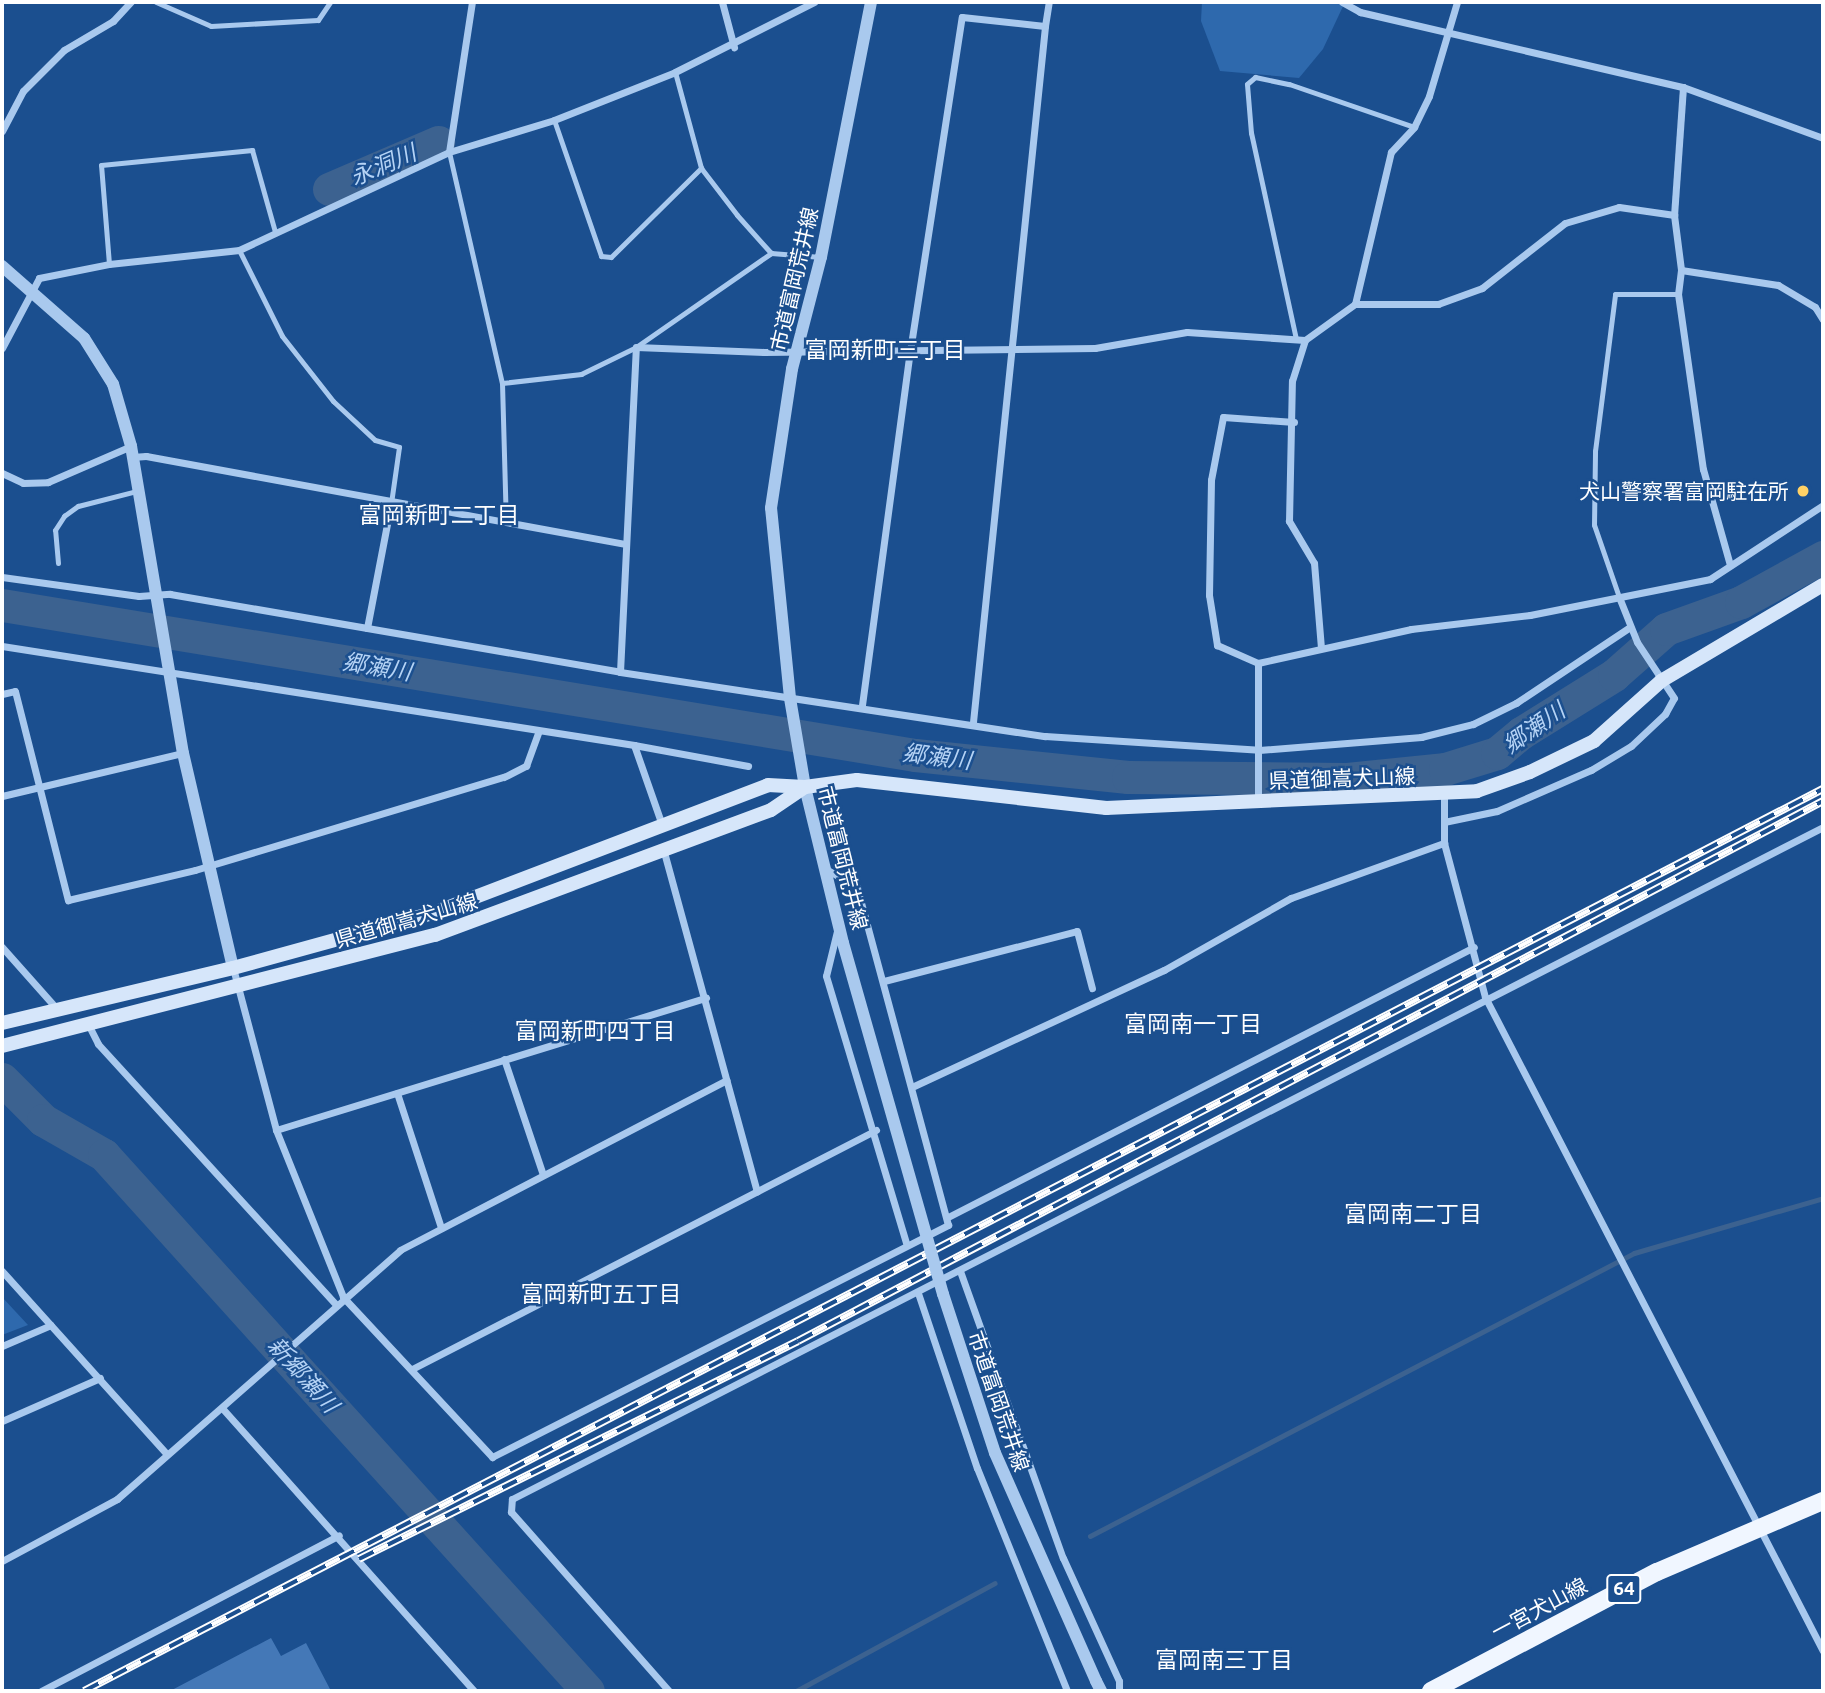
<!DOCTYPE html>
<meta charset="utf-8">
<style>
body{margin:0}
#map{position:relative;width:1825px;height:1693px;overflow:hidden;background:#1b4f8f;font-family:Ubuntu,"Noto Sans JP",sans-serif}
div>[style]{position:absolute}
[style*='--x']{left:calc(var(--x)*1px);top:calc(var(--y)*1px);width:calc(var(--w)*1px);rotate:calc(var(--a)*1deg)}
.green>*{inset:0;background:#2e69ad}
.stream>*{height:5px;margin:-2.5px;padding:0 2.5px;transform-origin:2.5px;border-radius:2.5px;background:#3c6290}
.river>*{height:33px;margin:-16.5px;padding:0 16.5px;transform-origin:16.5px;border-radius:16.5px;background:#3c6290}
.building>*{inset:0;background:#4478b7}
.service>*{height:5px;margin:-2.5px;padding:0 2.5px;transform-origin:2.5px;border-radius:2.5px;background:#a9c9ee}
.minor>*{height:7px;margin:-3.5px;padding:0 3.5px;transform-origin:3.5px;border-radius:3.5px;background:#a9c9ee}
.tertiary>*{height:12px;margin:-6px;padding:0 6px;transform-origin:6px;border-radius:6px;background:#a9c9ee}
.secondary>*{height:14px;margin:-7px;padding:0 7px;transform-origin:7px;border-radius:7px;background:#d6e6fa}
.primary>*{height:18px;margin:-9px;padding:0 9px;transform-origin:9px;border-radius:9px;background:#f0f6ff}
.rail>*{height:8px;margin-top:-4px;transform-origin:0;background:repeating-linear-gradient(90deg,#1b4f8f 0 16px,#fff 0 32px);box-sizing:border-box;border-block:2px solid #fff}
.tertiary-bridge>*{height:12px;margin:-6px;padding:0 6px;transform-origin:6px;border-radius:6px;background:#a9c9ee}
.dots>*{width:19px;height:19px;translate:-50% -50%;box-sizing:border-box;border:4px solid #1b4f8f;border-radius:50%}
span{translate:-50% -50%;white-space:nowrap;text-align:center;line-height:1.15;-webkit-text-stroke:5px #1b4f8f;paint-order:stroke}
.shield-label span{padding:2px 5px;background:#1b4f8f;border:2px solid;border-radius:5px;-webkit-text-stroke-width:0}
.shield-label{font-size:19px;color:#fff;font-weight:700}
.street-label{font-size:21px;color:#fff}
.poi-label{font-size:21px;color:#fff}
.right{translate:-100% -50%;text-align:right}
.water-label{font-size:23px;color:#b5d3f5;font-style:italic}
.neighbourhood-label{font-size:23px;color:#fff}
.frame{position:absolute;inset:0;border:4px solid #fff;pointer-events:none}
</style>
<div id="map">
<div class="green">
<div style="clip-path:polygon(1202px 2px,1345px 2px,1323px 49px,1299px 78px,1220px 71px,1201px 21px)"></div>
<div style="clip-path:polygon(2px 1297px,28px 1325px,2px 1335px)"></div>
</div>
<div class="stream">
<div style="--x:1090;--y:1536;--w:613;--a:-27.48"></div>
<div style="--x:1634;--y:1253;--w:197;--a:-16.2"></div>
<div style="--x:796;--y:1691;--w:226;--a:-28.5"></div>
</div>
<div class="river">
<div style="--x:329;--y:189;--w:119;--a:-23.3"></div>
<div style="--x:2;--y:605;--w:925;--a:9.33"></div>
<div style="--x:915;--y:755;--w:214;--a:5.9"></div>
<div style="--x:1128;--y:777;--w:219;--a:0.5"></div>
<div style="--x:1347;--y:779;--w:99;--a:-5.8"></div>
<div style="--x:1445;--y:769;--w:54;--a:-17.1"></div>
<div style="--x:1497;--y:753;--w:31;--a:-40"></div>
<div style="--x:1521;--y:733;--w:110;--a:-31.9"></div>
<div style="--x:1614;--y:675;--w:69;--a:-41.5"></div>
<div style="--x:1666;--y:629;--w:80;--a:-19.8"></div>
<div style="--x:1741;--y:602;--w:94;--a:-28.8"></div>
<div style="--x:2;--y:1079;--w:58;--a:45"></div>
<div style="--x:43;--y:1120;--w:70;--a:29.8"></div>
<div style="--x:104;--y:1155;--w:722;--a:47.92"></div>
</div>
<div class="building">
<div style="clip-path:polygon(271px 1638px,281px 1656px,306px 1643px,331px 1691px,170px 1691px)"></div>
</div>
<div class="service">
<div style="--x:156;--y:2;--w:60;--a:23.6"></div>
<div style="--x:211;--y:26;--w:107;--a:-3.2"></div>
<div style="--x:318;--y:20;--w:22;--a:-56"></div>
<div style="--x:675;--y:72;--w:99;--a:74.8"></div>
<div style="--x:701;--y:168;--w:59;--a:52.5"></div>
<div style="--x:737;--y:215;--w:51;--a:48.2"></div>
<div style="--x:771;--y:253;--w:50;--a:4.6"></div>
<div style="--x:554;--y:120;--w:144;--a:70.9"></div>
<div style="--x:601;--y:256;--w:10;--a:6"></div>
<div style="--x:611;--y:257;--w:127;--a:-44.7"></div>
<div style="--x:449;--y:152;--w:237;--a:77.1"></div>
<div style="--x:502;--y:383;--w:139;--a:88.4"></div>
<div style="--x:239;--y:250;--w:96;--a:63.4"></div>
<div style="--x:282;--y:336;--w:83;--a:51.9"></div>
<div style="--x:333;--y:401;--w:57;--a:42.9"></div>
<div style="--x:375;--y:440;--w:25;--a:16"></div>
<div style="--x:399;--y:447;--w:57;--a:98.1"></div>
<div style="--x:109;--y:264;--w:99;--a:-94.6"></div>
<div style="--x:101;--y:165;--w:152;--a:-5.7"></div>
<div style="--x:252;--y:150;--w:85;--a:74.3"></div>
<div style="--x:1296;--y:339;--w:211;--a:-102.3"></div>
<div style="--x:1251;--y:133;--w:49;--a:-94.7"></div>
<div style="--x:1247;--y:84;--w:11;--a:-41"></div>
<div style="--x:1255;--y:77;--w:35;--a:12"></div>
<div style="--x:1289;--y:84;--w:132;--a:19"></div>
<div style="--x:502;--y:383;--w:80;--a:-6.5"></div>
<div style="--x:581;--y:374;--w:61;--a:-26.1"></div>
<div style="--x:636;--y:347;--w:165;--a:-34.8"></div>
<div style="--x:58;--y:563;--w:33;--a:-95"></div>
<div style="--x:55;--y:530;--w:17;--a:-57"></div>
<div style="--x:64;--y:516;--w:17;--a:-36"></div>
<div style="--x:78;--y:506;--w:61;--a:-14.3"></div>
<div style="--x:1619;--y:597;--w:76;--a:-109.1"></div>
<div style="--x:1594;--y:525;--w:74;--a:-89.2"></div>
<div style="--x:1595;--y:451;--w:158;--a:-82.7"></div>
<div style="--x:1615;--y:294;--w:63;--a:0"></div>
</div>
<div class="minor">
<div style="--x:722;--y:2;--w:47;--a:75.1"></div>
<div style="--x:1342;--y:2;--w:21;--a:29"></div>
<div style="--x:1360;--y:12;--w:332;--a:13.1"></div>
<div style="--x:1683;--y:87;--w:149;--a:20"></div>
<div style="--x:1683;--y:87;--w:128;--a:94"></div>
<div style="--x:1674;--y:215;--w:55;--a:82.7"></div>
<div style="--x:1681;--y:270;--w:24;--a:97"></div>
<div style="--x:1678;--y:294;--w:177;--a:81.9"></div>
<div style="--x:1703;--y:469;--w:100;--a:74.3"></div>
<div style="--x:2;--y:131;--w:45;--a:-62.3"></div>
<div style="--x:23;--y:91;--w:58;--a:-45"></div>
<div style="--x:64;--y:50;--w:57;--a:-30.6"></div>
<div style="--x:113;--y:21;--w:26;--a:-47"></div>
<div style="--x:449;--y:152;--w:152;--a:-81.3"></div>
<div style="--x:1681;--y:270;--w:98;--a:8.8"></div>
<div style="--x:1778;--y:285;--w:43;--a:30.7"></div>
<div style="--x:1815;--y:307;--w:15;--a:58"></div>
<div style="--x:1355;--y:304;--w:156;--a:-76.7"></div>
<div style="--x:1391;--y:152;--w:34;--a:-47"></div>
<div style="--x:1414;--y:127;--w:34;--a:-64"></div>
<div style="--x:1429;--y:96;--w:98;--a:-73.4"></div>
<div style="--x:2;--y:348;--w:79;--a:-62.1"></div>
<div style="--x:39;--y:278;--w:71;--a:-11.3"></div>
<div style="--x:109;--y:264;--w:131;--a:-6.1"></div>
<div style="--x:239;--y:250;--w:232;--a:-25"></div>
<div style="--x:449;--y:152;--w:110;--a:-16.9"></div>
<div style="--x:554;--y:120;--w:130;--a:-21.6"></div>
<div style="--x:675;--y:72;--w:156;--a:-26.7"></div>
<div style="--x:1294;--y:422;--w:71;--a:-176"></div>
<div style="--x:1223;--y:417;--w:64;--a:100.8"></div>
<div style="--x:1211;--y:480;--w:115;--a:91"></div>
<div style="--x:1209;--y:595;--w:51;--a:80.9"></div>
<div style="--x:1217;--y:645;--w:45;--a:23.7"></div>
<div style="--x:1258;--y:663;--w:157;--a:-12.5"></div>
<div style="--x:1411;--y:629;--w:120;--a:-6.7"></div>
<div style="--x:1530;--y:615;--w:184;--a:-11.3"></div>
<div style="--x:1710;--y:579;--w:135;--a:-33.2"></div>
<div style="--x:132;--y:457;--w:14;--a:-4"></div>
<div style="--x:146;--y:456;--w:488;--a:10.4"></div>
<div style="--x:2;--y:473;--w:23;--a:25"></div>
<div style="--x:23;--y:483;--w:25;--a:-2"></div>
<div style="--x:48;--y:482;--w:90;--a:-23.4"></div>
<div style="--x:2;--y:577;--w:138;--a:7.9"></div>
<div style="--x:139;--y:596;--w:31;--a:-4"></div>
<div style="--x:170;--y:594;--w:457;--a:9.8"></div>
<div style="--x:620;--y:672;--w:430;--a:8.6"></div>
<div style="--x:1045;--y:736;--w:214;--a:3.7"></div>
<div style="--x:1259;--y:750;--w:163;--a:-4.6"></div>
<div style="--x:1421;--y:737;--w:54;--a:-14"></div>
<div style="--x:1473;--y:724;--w:48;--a:-26"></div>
<div style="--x:1516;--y:703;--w:137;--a:-33.7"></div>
<div style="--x:367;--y:628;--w:127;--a:-79.1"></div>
<div style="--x:2;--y:646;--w:640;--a:8.9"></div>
<div style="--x:634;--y:745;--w:85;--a:70.7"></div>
<div style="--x:1321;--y:648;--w:85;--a:-94.7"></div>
<div style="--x:1314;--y:563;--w:49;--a:-120.8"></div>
<div style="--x:1289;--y:521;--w:140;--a:-88.8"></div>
<div style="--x:1292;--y:381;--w:43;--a:-72.4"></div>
<div style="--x:1305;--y:340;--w:62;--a:-35.8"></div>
<div style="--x:1355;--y:304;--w:83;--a:0"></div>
<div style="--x:1438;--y:304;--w:47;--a:-20"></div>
<div style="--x:1482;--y:288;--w:105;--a:-38.1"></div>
<div style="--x:1565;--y:223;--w:56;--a:-16.5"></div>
<div style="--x:1619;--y:207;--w:56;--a:8.3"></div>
<div style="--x:1258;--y:663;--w:139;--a:90"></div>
<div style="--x:620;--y:672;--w:325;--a:-87.2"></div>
<div style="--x:636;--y:347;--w:128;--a:2.2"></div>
<div style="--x:764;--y:352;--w:331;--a:-0.7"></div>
<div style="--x:1095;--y:348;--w:93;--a:-9.9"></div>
<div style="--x:1187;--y:332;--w:118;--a:3.9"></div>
<div style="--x:2;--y:694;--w:13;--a:-13"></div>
<div style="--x:15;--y:691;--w:216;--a:75.8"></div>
<div style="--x:68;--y:900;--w:130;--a:-13.3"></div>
<div style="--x:195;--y:870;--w:323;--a:-16.8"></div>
<div style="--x:504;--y:777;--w:25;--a:-27"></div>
<div style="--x:526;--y:766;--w:37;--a:-70"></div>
<div style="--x:862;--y:705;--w:357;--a:-82.3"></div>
<div style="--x:910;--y:351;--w:338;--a:-81.2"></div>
<div style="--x:962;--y:17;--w:83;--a:6.2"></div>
<div style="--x:1045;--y:26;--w:24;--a:-81"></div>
<div style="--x:973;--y:722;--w:700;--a:-84.09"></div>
<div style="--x:634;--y:745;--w:116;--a:10.4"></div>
<div style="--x:2;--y:796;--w:186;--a:-13.4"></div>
<div style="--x:1444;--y:796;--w:47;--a:90"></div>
<div style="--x:1444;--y:843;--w:159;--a:75.1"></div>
<div style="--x:1485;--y:997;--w:736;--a:62.67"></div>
<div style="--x:1444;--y:822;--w:54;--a:-11.7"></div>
<div style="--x:1497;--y:811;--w:103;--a:-23.6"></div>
<div style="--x:1591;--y:770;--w:47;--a:-31"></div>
<div style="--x:1631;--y:746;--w:47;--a:-43.3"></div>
<div style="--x:1665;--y:714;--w:18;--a:-61"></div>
<div style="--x:1674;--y:698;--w:67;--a:-123.5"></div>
<div style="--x:1637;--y:642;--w:48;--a:-111.8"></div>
<div style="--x:664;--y:852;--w:352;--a:74.7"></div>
<div style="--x:837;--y:931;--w:46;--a:103.7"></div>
<div style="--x:826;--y:976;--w:279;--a:73.3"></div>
<div style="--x:2;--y:947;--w:83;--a:48.4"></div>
<div style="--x:233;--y:968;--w:168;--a:75.1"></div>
<div style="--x:276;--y:1130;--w:180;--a:68.1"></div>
<div style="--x:343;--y:1297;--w:219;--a:47"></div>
<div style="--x:492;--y:1457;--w:512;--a:-26.97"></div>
<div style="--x:948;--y:1225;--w:350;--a:-105.1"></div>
<div style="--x:857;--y:887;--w:36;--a:-150"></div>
<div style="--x:884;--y:981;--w:199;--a:-14.5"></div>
<div style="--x:1077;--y:931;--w:59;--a:75.3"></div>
<div style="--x:89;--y:1026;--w:20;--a:63"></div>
<div style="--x:98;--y:1044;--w:353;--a:47.6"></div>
<div style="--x:504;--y:1059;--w:122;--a:71.4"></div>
<div style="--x:914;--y:1086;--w:276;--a:-24.9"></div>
<div style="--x:1164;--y:970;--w:146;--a:-29.6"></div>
<div style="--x:1291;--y:898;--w:163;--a:-19.8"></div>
<div style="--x:397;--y:1093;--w:142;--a:71.9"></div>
<div style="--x:276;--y:1130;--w:450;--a:-17.1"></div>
<div style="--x:948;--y:1217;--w:591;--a:-27.17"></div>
<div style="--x:2;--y:1271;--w:246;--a:48"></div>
<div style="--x:960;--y:1271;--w:305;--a:70.3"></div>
<div style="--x:1063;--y:1558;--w:135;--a:65.5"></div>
<div style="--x:1119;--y:1681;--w:10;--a:90"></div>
<div style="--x:918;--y:1293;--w:185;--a:71.4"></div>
<div style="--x:977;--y:1468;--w:240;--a:68"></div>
<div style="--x:2;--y:1346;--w:53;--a:-23.2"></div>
<div style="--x:412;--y:1369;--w:522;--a:-27.25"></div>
<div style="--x:222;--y:1408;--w:379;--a:48.3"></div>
<div style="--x:2;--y:1421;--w:107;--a:-23.7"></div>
<div style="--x:2;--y:1561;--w:131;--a:-28.3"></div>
<div style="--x:117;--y:1499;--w:377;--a:-41.3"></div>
<div style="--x:400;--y:1250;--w:368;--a:-27.5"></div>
<div style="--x:41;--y:1691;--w:336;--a:-27.6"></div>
<div style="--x:669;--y:1691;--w:239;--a:-131.4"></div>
<div style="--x:511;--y:1512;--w:13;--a:-86"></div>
<div style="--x:512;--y:1499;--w:1473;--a:-27.14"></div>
</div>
<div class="tertiary">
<div style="--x:2;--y:266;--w:109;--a:41.3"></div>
<div style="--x:84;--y:338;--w:54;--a:57.8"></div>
<div style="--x:113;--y:384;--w:65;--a:73.8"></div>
<div style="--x:131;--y:446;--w:311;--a:80.4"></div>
<div style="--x:183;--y:753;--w:221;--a:76.9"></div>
<div style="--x:843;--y:943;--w:161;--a:-103.7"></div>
<div style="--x:805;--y:787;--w:90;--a:-99.6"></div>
<div style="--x:790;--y:698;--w:191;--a:-95.7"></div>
<div style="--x:771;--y:508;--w:141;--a:-81.4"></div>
<div style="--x:792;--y:369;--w:116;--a:-75.5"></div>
<div style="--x:821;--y:257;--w:260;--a:-78.9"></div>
<div style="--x:1096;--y:1681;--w:11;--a:63"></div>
</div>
<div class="secondary">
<div style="--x:2;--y:1023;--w:237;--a:-13.4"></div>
<div style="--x:233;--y:968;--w:211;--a:-15.4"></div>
<div style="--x:436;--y:912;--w:355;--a:-20.9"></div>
<div style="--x:768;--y:785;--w:37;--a:3"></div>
<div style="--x:805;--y:787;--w:52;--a:-7.7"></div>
<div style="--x:857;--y:780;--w:251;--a:6.4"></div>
<div style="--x:1106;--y:808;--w:371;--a:-2.6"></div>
<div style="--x:1477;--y:791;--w:56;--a:-19.7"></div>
<div style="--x:1530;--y:772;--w:71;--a:-25.8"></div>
<div style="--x:1594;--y:741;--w:90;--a:-41.8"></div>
<div style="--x:1661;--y:681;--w:188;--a:-30.7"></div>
<div style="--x:2;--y:1046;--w:447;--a:-14.4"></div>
<div style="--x:435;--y:935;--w:358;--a:-20.4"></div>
<div style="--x:771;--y:810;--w:41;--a:-34.1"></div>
</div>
<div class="primary">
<div style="--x:1431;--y:1691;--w:255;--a:-27.8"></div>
<div style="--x:1657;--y:1572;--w:181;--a:-23.2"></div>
</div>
<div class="rail">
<div style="--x:359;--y:1559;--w:490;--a:-26.4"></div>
<div style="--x:798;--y:1341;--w:1159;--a:-27.78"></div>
<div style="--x:84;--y:1691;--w:1959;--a:-27.42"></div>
</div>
<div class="tertiary-bridge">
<div style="--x:843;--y:943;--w:365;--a:74.1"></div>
<div style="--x:943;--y:1294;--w:167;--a:71.9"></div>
<div style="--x:995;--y:1453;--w:249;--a:66.1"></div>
</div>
<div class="dots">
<div style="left:1803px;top:491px;background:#ffd166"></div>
</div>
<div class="shield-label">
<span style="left:1624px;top:1589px">64</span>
</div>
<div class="street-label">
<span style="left:794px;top:279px;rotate:-77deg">市道富岡荒井線</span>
<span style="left:1342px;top:778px;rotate:-2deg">県道御嵩犬山線</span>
<span style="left:843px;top:858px;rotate:76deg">市道富岡荒井線</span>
<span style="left:406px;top:920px;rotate:-16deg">県道御嵩犬山線</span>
<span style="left:999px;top:1401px;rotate:71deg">市道富岡荒井線</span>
<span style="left:1539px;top:1608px;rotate:-28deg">一宮犬山線</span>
</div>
<div class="poi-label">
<span class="right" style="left:1789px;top:491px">犬山警察署富岡駐在所</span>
</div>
<div class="water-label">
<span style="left:383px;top:165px;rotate:-23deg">永洞川</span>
<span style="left:377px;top:667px;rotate:9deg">郷瀬川</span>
<span style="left:1534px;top:728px;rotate:-35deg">郷瀬川</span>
<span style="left:937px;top:757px;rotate:7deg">郷瀬川</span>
<span style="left:303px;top:1375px;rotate:48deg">新郷瀬川</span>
</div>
<div class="neighbourhood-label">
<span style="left:885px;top:350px">富岡新町三丁目</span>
<span style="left:439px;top:515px">富岡新町二丁目</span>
<span style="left:1193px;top:1024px">富岡南一丁目</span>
<span style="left:595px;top:1031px">富岡新町四丁目</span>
<span style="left:1413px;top:1214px">富岡南二丁目</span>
<span style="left:601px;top:1294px">富岡新町五丁目</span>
<span style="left:1224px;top:1660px">富岡南三丁目</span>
</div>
<div class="frame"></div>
</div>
